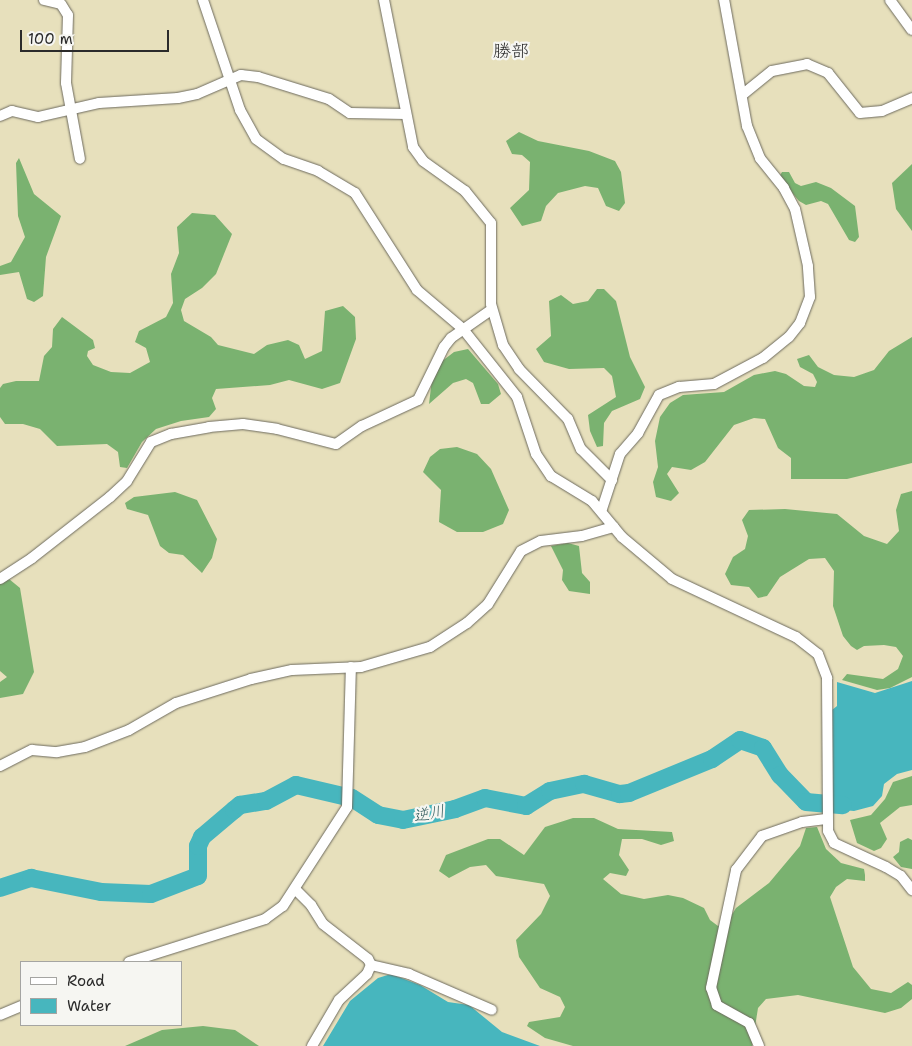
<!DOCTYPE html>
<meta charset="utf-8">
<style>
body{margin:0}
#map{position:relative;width:912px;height:1046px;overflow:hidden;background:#e7e0bc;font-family:"Shantell Sans","Klee One",sans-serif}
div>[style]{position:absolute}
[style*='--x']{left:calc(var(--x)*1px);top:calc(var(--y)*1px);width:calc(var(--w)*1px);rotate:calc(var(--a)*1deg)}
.forest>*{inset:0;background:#7ab270}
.water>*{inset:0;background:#47b6be}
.river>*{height:18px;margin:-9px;padding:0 9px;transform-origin:9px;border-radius:9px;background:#47b6be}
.roads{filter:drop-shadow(0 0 1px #6d6a5e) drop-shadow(0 0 1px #6d6a5e)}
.minor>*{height:10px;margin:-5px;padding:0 5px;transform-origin:5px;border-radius:5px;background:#fff}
span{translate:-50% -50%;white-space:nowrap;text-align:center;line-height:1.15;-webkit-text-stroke:4.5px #f6f6f2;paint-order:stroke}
.water-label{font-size:16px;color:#355c5e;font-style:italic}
.quarter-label{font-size:18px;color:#2b2b2b}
.legend{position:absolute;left:20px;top:961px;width:162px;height:65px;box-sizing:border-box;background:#f6f6f2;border:1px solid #a5a5a2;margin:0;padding:6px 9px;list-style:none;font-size:15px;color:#2b2b2b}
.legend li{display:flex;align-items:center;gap:10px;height:25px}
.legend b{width:25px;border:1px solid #a5a5a2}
.scale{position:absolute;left:20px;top:30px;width:149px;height:22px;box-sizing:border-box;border:2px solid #2b2b2b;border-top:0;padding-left:6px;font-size:15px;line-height:18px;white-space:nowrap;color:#2b2b2b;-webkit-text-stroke:4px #f6f6f2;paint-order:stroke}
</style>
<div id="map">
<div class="forest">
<div style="clip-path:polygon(519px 132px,538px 141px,589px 151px,615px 161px,621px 172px,625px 203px,619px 211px,606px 206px,598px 188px,585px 186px,558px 193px,546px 206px,541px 221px,522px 226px,510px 208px,529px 190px,530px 162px,522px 155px,512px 154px,506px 141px)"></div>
<div style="clip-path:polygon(19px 158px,34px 194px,61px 216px,46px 257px,43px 296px,34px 302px,27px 299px,19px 272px,0 275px,0 266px,11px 262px,25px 237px,18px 216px,16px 163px)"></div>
<div style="clip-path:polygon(912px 164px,912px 231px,896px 209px,892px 183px)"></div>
<div style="clip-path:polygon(782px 172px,789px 172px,795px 183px,801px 186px,816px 182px,831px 188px,855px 206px,859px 237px,855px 242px,849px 240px,828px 204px,821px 201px,806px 205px,799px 201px,779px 177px)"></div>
<div style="clip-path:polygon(192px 213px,215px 215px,232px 234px,216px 274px,202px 288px,185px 299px,181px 310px,184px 321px,211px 337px,218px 345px,254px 354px,267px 345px,288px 340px,299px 345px,305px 359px,322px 351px,325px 311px,343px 306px,355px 317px,356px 339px,340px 383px,322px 389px,289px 380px,270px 385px,216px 389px,212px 398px,216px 409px,209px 417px,181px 421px,156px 429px,142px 442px,127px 468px,120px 467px,118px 452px,107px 444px,57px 446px,40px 429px,23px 424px,5px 424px,0 417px,0 388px,3px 384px,16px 381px,39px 381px,44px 356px,52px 347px,53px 329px,62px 317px,93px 340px,95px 348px,88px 351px,87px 356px,93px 365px,111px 372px,130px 373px,150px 362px,146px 348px,135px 342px,139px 331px,166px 317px,173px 303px,171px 274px,179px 253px,177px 227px)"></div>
<div style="clip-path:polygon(597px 289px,604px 289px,616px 301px,630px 357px,645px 387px,640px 399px,612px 411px,604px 423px,603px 446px,597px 447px,590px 431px,588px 415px,616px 397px,612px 376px,604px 368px,569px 369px,544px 362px,536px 349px,551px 336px,549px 301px,561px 295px,573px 304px,588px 301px)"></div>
<div style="clip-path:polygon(912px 337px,912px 463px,847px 479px,791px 479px,791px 458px,778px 448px,765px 419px,754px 418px,734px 425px,705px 462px,691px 470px,672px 467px,667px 474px,679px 493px,671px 501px,656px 497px,653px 482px,658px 467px,655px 441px,660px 417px,670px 403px,683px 395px,724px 392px,754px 375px,775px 371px,786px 374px,804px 386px,815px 387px,817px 382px,813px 374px,800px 367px,797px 359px,809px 355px,818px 367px,834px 375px,854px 377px,874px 370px,889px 351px)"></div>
<div style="clip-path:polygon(468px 349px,498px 384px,501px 394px,489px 404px,481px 404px,473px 383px,466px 379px,453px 383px,429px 404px,432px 379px,441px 362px,454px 352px)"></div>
<div style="clip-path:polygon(457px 447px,477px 454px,491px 469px,509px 510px,503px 524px,483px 532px,457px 532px,439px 522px,441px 490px,423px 472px,430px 457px,440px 449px)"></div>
<div style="clip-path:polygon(912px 491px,912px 677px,890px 688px,877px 690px,842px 680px,847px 674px,883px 679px,898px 669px,903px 656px,896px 647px,884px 645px,864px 646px,857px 650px,851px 646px,843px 636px,833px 606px,834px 571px,825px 558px,809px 559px,780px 577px,767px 596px,758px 598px,749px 587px,731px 585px,725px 574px,733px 557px,745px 549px,748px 536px,742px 520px,749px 510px,785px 509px,837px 514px,864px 536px,887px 544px,899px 531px,896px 510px,901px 494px)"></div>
<div style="clip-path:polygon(175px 492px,197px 500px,217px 539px,212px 558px,202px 573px,183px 555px,169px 553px,160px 546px,148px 515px,127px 509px,125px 503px,134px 497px)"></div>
<div style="clip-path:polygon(568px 543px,579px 546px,582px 573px,590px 582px,590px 594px,569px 591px,562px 580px,563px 570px,551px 546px)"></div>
<div style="clip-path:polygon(9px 579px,20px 588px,34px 672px,23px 694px,0 698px,0 682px,7px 677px,0 671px,0 584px)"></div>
<div style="clip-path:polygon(912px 776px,912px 805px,900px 807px,880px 823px,887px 839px,881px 848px,874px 851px,857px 843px,850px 820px,871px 815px,885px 799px,893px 782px)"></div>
<div style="clip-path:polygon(573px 818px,594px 818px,618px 829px,672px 832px,674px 841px,661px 845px,642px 839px,622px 839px,619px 855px,629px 870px,626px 876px,610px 873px,603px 879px,621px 894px,644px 899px,668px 895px,683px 898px,704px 908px,710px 920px,718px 926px,728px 921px,736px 908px,769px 883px,800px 846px,806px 828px,817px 827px,826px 849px,841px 863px,864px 869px,865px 875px,865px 881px,847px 879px,836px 887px,830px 897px,853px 967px,871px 989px,891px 993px,908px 982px,912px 985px,912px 999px,901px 1008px,885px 1013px,798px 995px,766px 999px,758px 1008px,752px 1046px,573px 1046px,545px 1038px,527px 1026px,529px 1022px,560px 1017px,565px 1007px,560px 997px,540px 988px,519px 957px,516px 940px,541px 914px,550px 896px,544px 884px,496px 876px,486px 865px,470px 867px,449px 878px,439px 871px,446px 855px,488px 839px,500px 839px,524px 855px,545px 827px)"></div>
<div style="clip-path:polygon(908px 838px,912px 840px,912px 869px,901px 867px,893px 857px,899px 852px,900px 842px)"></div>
<div style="clip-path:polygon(203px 1026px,235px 1030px,259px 1046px,125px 1046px,162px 1030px)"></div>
</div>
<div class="water">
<div style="clip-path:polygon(912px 681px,912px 770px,897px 774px,884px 784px,882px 796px,873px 806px,854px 811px,832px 809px,832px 710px,837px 706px,837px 682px,875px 693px)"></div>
<div style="clip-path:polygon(391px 974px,420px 985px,448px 1002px,469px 1005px,502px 1032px,540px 1046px,323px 1046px,350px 1001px,378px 978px)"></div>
</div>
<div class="river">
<div style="--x:0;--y:888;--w:33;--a:-18"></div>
<div style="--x:31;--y:878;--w:71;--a:11.3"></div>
<div style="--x:101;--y:892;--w:50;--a:2.3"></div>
<div style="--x:151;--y:894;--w:50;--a:-21"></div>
<div style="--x:198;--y:876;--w:30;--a:-90"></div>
<div style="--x:198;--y:846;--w:10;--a:-66"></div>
<div style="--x:202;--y:837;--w:42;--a:-40.2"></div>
<div style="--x:234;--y:810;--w:8;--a:-40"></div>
<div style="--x:240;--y:805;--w:26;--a:-9"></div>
<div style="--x:266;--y:801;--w:34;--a:-28"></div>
<div style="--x:296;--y:785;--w:57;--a:13.1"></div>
<div style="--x:352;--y:798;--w:31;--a:33"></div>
<div style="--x:378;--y:815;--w:25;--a:11"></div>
<div style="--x:403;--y:820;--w:53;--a:-11.9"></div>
<div style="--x:455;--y:809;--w:32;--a:-20"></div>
<div style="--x:485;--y:798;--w:42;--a:11"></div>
<div style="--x:526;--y:806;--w:28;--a:-32"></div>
<div style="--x:550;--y:791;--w:35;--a:-12"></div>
<div style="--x:584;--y:784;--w:37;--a:16"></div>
<div style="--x:620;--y:794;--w:9;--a:-6"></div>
<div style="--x:629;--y:793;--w:90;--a:-22.3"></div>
<div style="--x:712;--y:759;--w:34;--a:-34"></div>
<div style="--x:740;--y:740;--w:24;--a:19"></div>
<div style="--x:763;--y:748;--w:32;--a:58"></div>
<div style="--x:780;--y:775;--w:37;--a:46"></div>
<div style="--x:806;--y:802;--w:37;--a:5"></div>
</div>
<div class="roads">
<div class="minor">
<div style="--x:44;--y:0;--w:17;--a:13"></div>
<div style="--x:61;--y:4;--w:13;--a:58"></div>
<div style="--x:68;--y:15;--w:68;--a:91.7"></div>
<div style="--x:66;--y:83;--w:77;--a:79.6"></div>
<div style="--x:203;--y:0;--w:116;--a:71.4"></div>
<div style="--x:240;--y:110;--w:33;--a:61"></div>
<div style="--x:256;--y:139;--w:34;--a:36"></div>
<div style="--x:284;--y:159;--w:36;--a:19"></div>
<div style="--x:318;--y:171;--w:43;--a:30.7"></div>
<div style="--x:355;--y:193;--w:115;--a:57.4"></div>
<div style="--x:417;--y:290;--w:60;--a:40.3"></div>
<div style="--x:463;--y:329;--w:87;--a:51.5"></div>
<div style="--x:517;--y:397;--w:60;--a:71.6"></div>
<div style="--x:536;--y:454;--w:27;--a:56"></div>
<div style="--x:551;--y:476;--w:48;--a:31.4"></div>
<div style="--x:592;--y:501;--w:47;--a:50.2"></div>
<div style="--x:622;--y:537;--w:65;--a:40"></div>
<div style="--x:672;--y:579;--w:137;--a:25.1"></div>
<div style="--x:796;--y:637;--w:28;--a:38"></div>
<div style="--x:818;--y:654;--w:26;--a:69"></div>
<div style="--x:827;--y:678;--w:153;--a:89.6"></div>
<div style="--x:828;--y:831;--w:13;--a:63"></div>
<div style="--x:834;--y:843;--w:57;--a:24.8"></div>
<div style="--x:886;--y:867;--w:17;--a:31"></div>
<div style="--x:901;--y:876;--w:18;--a:52"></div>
<div style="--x:384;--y:0;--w:150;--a:78.8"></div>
<div style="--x:413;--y:147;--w:17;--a:54"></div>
<div style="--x:423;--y:161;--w:52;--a:35.5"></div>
<div style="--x:465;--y:191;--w:41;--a:50.9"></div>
<div style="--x:491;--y:223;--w:81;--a:90"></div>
<div style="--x:491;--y:304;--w:43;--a:73.7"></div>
<div style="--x:503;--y:345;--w:29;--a:56"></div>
<div style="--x:519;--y:369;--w:70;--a:45.6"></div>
<div style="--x:568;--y:419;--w:33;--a:67"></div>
<div style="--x:581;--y:449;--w:44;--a:45"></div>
<div style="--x:890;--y:0;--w:37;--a:54"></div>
<div style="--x:742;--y:95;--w:38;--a:-39"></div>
<div style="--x:772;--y:71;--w:36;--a:-11"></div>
<div style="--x:807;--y:64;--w:23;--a:23"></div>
<div style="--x:828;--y:73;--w:51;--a:51.3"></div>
<div style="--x:860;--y:113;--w:22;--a:-5"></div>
<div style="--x:882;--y:111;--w:33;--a:-23"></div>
<div style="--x:0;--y:116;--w:13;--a:-23"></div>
<div style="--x:12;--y:111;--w:27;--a:13"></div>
<div style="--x:38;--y:117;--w:63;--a:-12.9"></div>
<div style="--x:99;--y:103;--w:79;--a:-3.6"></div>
<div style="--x:178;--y:98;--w:19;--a:-12"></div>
<div style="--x:197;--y:94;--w:48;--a:-23.4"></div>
<div style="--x:241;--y:75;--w:17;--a:7"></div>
<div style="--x:258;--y:77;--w:74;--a:17.2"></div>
<div style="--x:329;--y:99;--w:25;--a:34"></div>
<div style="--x:350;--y:113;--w:56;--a:1"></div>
<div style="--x:602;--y:509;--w:58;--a:-71.9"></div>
<div style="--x:620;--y:454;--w:28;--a:-49"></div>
<div style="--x:638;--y:433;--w:43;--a:-61.1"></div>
<div style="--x:659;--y:395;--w:22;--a:-22"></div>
<div style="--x:679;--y:387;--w:35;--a:-5"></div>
<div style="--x:714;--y:384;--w:55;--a:-28"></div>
<div style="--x:763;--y:358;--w:33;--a:-39"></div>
<div style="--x:789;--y:337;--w:18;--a:-52"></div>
<div style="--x:800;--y:323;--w:28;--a:-69"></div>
<div style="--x:810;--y:297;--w:31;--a:-94"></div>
<div style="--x:808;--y:266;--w:58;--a:-102.8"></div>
<div style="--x:795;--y:209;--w:24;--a:-118"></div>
<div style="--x:784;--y:188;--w:38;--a:-129"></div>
<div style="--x:760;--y:158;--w:35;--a:-112"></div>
<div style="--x:747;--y:126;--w:128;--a:-100.3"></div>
<div style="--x:0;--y:579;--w:38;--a:-33"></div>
<div style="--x:32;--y:558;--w:99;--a:-38"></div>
<div style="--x:110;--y:497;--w:23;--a:-43"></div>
<div style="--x:127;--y:481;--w:46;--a:-58.4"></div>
<div style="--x:151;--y:442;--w:22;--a:-22"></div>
<div style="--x:171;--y:434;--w:39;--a:-10"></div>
<div style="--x:209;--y:427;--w:34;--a:-5"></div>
<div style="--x:243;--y:424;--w:34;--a:8"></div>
<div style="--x:277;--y:429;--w:61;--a:14.3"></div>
<div style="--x:336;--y:444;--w:32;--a:-35"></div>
<div style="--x:362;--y:426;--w:62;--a:-24.9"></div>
<div style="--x:418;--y:400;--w:59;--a:-63.9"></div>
<div style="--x:444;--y:347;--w:11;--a:-52"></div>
<div style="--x:451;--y:338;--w:49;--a:-35"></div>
<div style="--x:0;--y:766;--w:36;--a:-27"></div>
<div style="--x:32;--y:750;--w:25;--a:5"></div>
<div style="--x:57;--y:752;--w:28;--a:-10"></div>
<div style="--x:85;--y:747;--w:47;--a:-21.1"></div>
<div style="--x:129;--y:730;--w:54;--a:-29.9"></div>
<div style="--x:176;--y:703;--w:79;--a:-17.7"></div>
<div style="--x:251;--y:679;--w:42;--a:-12.4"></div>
<div style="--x:292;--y:670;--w:69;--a:-2.5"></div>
<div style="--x:361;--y:667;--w:72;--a:-16.2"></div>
<div style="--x:430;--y:647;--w:44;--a:-33"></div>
<div style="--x:467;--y:623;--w:28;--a:-42"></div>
<div style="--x:488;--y:604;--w:62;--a:-58.1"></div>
<div style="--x:521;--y:551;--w:22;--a:-27"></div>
<div style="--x:541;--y:541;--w:41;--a:-7"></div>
<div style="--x:582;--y:536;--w:33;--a:-16"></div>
<div style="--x:295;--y:889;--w:23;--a:45"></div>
<div style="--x:311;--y:905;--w:22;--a:58"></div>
<div style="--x:323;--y:924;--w:57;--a:37.9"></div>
<div style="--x:368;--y:959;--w:7;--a:63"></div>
<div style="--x:371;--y:965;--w:39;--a:13"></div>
<div style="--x:409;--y:974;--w:90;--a:23.4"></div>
<div style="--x:129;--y:962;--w:143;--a:-17.5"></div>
<div style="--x:265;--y:919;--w:22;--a:-36"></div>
<div style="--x:283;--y:906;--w:118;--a:-57.1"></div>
<div style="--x:347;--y:807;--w:140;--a:-88.4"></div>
<div style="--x:0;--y:1015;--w:23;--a:-23"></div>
<div style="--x:312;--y:1046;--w:53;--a:-59.6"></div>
<div style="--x:339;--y:1000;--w:38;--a:-43"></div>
<div style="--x:367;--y:974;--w:10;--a:-66"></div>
<div style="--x:759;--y:1046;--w:25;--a:-113"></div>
<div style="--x:749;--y:1023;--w:37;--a:-151"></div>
<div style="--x:717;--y:1005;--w:18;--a:-109"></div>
<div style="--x:711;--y:988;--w:121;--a:-78"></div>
<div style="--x:736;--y:870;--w:43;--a:-52.6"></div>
<div style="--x:762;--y:836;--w:42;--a:-19.3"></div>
<div style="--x:802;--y:822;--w:24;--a:-7"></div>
</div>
</div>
<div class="water-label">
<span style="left:429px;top:814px;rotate:-11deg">逆川</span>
</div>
<div class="quarter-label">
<span style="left:511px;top:51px">勝部</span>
</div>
<ul class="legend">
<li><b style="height:6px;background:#fff"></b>Road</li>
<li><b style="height:14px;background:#47b6be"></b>Water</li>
</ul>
<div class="scale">100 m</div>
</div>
